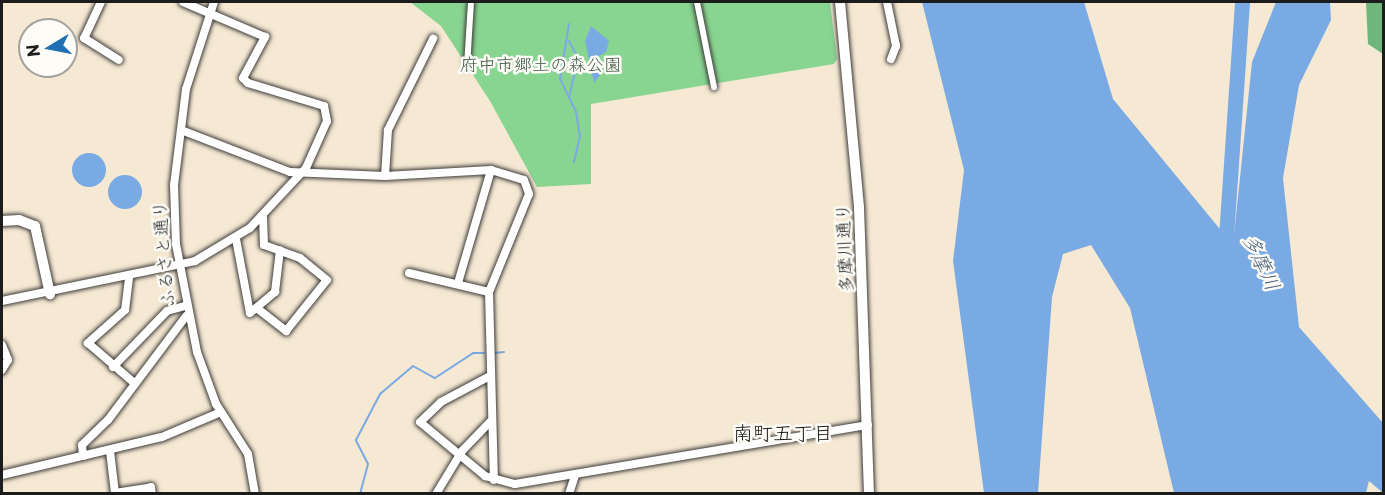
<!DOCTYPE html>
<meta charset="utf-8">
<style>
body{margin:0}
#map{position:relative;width:1385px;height:495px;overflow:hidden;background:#f6e9d4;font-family:"Playpen Sans","Klee One",sans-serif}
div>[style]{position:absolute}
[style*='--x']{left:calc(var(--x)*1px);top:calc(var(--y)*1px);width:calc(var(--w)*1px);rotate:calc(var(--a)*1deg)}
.green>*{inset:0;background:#88d491}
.forest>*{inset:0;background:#6eb67b}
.water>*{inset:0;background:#7aaae4}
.round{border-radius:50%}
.stream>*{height:2px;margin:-1px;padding:0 1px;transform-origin:1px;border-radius:1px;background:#7aaae4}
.river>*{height:15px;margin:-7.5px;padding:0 7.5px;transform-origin:7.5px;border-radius:7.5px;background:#7aaae4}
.roads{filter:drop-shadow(0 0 2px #3d3b38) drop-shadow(0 0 2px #3d3b38)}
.pedestrian>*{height:6px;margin:-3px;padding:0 3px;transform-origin:3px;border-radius:3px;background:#fff}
.minor>*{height:8px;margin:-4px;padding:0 4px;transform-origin:4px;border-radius:4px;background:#fff}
.tertiary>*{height:10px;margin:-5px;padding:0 5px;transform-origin:5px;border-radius:5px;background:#fff}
span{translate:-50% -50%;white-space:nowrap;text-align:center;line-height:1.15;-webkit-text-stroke:5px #fdfcf7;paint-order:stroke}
.park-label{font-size:18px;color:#425c45}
.street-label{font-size:18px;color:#1c1c1c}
.water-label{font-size:20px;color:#465c76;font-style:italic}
.neighbourhood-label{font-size:20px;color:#1c1c1c}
.frame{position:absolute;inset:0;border:3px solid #1c1c1c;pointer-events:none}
.north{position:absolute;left:18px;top:18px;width:60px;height:60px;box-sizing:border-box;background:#fdfcf7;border:2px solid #a3a29f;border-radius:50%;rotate:260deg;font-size:16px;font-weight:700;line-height:24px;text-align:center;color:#1c1c1c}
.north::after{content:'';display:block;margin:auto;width:21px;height:27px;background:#1f6fb2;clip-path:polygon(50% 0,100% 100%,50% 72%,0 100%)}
</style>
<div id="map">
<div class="green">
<div style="clip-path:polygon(410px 2px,830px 2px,837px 59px,834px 64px,591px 104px,591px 184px,537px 187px,490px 101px,441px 26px)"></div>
</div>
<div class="forest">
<div style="clip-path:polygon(1366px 2px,1383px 2px,1383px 54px,1368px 44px)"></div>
</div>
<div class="water">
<div style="clip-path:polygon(922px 2px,1084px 2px,1113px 99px,1233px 245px,1252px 62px,1276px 2px,1330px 2px,1331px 20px,1299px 85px,1283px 178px,1299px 327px,1383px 423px,1383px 493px,1369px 481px,1366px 493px,1174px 493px,1130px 308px,1091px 245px,1063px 254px,1052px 297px,1038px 493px,984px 493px,953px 261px,964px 170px)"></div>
<div style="clip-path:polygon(591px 26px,609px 41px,606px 52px,597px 57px,600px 75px,594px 83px,585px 41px)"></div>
<div class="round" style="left:72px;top:153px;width:34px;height:34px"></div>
<div class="round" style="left:108px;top:175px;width:34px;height:34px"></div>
</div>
<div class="stream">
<div style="--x:569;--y:24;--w:56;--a:99.3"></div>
<div style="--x:560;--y:79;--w:37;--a:64"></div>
<div style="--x:576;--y:112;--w:24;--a:81"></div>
<div style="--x:580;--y:136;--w:27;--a:103"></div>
<div style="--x:569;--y:41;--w:19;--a:62"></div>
<div style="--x:578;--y:58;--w:41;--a:102.7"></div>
<div style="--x:495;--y:353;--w:9;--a:-6"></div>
<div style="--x:360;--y:494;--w:31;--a:-75"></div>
<div style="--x:368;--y:464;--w:27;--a:-117"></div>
<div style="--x:356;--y:440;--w:52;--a:-62.4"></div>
<div style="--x:380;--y:394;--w:43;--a:-40.3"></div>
<div style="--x:413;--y:366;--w:25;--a:29"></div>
<div style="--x:435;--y:378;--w:45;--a:-33.3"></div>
<div style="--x:473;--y:353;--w:11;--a:0"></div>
</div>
<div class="river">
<div style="--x:1234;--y:254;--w:19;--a:-115"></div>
<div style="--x:1226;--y:237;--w:236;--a:-86.1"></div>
</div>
<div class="roads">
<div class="pedestrian">
<div style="--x:697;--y:2;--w:87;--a:78.7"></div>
<div style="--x:467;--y:67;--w:65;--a:-86.5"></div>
</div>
<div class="minor">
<div style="--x:101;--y:2;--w:40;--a:115"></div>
<div style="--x:84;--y:38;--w:41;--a:32.2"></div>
<div style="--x:214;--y:2;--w:91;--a:107.8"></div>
<div style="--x:186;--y:89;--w:97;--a:97.1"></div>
<div style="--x:174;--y:185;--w:59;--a:88.1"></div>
<div style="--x:176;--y:244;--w:110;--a:79"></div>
<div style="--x:197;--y:352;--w:55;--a:69.9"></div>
<div style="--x:216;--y:404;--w:59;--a:57.4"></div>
<div style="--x:248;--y:454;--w:41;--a:80.1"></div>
<div style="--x:887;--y:2;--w:45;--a:78.4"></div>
<div style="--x:896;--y:46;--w:14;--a:111"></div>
<div style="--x:181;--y:130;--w:117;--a:21.1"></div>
<div style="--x:290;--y:172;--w:95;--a:2.4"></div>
<div style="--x:385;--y:176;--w:106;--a:-3.2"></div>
<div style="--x:491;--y:170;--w:34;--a:17"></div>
<div style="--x:524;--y:180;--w:15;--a:70"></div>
<div style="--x:529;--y:194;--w:106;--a:112.2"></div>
<div style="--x:489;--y:292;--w:188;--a:88.5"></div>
<div style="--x:385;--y:176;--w:46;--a:-86.3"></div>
<div style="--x:388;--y:130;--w:102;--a:-63.7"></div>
<div style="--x:236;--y:239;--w:75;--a:79.3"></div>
<div style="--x:250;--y:313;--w:33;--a:-40"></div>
<div style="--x:275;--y:292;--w:42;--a:-83.2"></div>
<div style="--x:409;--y:273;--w:82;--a:13.4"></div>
<div style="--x:129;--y:278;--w:32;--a:97"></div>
<div style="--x:125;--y:310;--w:50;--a:138.3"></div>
<div style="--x:88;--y:343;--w:60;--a:40.9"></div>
<div style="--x:458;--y:283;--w:118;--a:-73.7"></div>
<div style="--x:2;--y:301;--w:197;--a:-11.7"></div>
<div style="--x:195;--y:261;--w:64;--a:-31"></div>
<div style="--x:250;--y:228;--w:82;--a:-47"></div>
<div style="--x:306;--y:168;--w:51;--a:-65.9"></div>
<div style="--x:327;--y:121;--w:15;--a:-101"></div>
<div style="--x:324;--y:106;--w:79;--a:-163.2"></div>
<div style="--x:248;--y:83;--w:7;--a:-135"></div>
<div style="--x:243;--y:78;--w:47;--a:-61.8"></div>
<div style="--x:265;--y:37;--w:89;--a:-156.9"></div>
<div style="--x:258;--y:309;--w:36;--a:38"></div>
<div style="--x:286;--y:331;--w:65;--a:-51.2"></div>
<div style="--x:327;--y:280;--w:35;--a:-141"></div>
<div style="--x:300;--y:258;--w:38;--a:-160"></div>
<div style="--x:264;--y:245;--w:28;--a:-92"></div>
<div style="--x:2;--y:345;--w:16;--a:68"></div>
<div style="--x:8;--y:360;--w:12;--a:121"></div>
<div style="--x:113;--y:367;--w:78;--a:-46"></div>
<div style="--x:167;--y:311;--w:18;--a:-16"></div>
<div style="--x:490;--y:376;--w:55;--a:152"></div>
<div style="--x:441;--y:402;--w:29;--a:136"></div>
<div style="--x:420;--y:422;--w:85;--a:39.7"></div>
<div style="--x:485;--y:476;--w:31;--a:15"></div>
<div style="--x:515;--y:484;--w:358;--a:-9.5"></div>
<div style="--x:110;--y:451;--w:42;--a:83.2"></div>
<div style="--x:115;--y:493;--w:36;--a:-9"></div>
<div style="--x:151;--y:487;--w:7;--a:82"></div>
<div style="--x:83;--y:456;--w:11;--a:-95"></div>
<div style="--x:82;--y:445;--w:36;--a:-44"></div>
<div style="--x:108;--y:420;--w:130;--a:-53.1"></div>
<div style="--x:2;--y:475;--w:164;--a:-13.4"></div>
<div style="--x:162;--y:437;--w:64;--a:-23"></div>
<div style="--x:436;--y:494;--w:50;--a:-58.8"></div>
<div style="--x:462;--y:451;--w:42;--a:-46"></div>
<div style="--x:569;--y:494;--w:20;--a:-72"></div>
</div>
<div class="tertiary">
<div style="--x:840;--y:2;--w:207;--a:84.7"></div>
<div style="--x:859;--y:208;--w:286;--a:88"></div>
<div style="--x:2;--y:221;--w:17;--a:-3"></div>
<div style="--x:19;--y:220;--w:17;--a:21"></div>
<div style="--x:35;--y:226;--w:70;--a:77.6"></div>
</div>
</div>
<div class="park-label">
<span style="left:541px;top:64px">府中市郷土の森公園</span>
</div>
<div class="street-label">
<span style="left:844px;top:248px;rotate:-93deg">多摩川通り</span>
<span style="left:163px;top:254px;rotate:-95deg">ふるさと通り</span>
</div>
<div class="water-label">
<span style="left:1262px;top:262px;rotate:65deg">多摩川</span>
</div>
<div class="neighbourhood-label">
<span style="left:783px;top:432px">南町五丁目</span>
</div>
<div class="frame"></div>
<div class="north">N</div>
</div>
